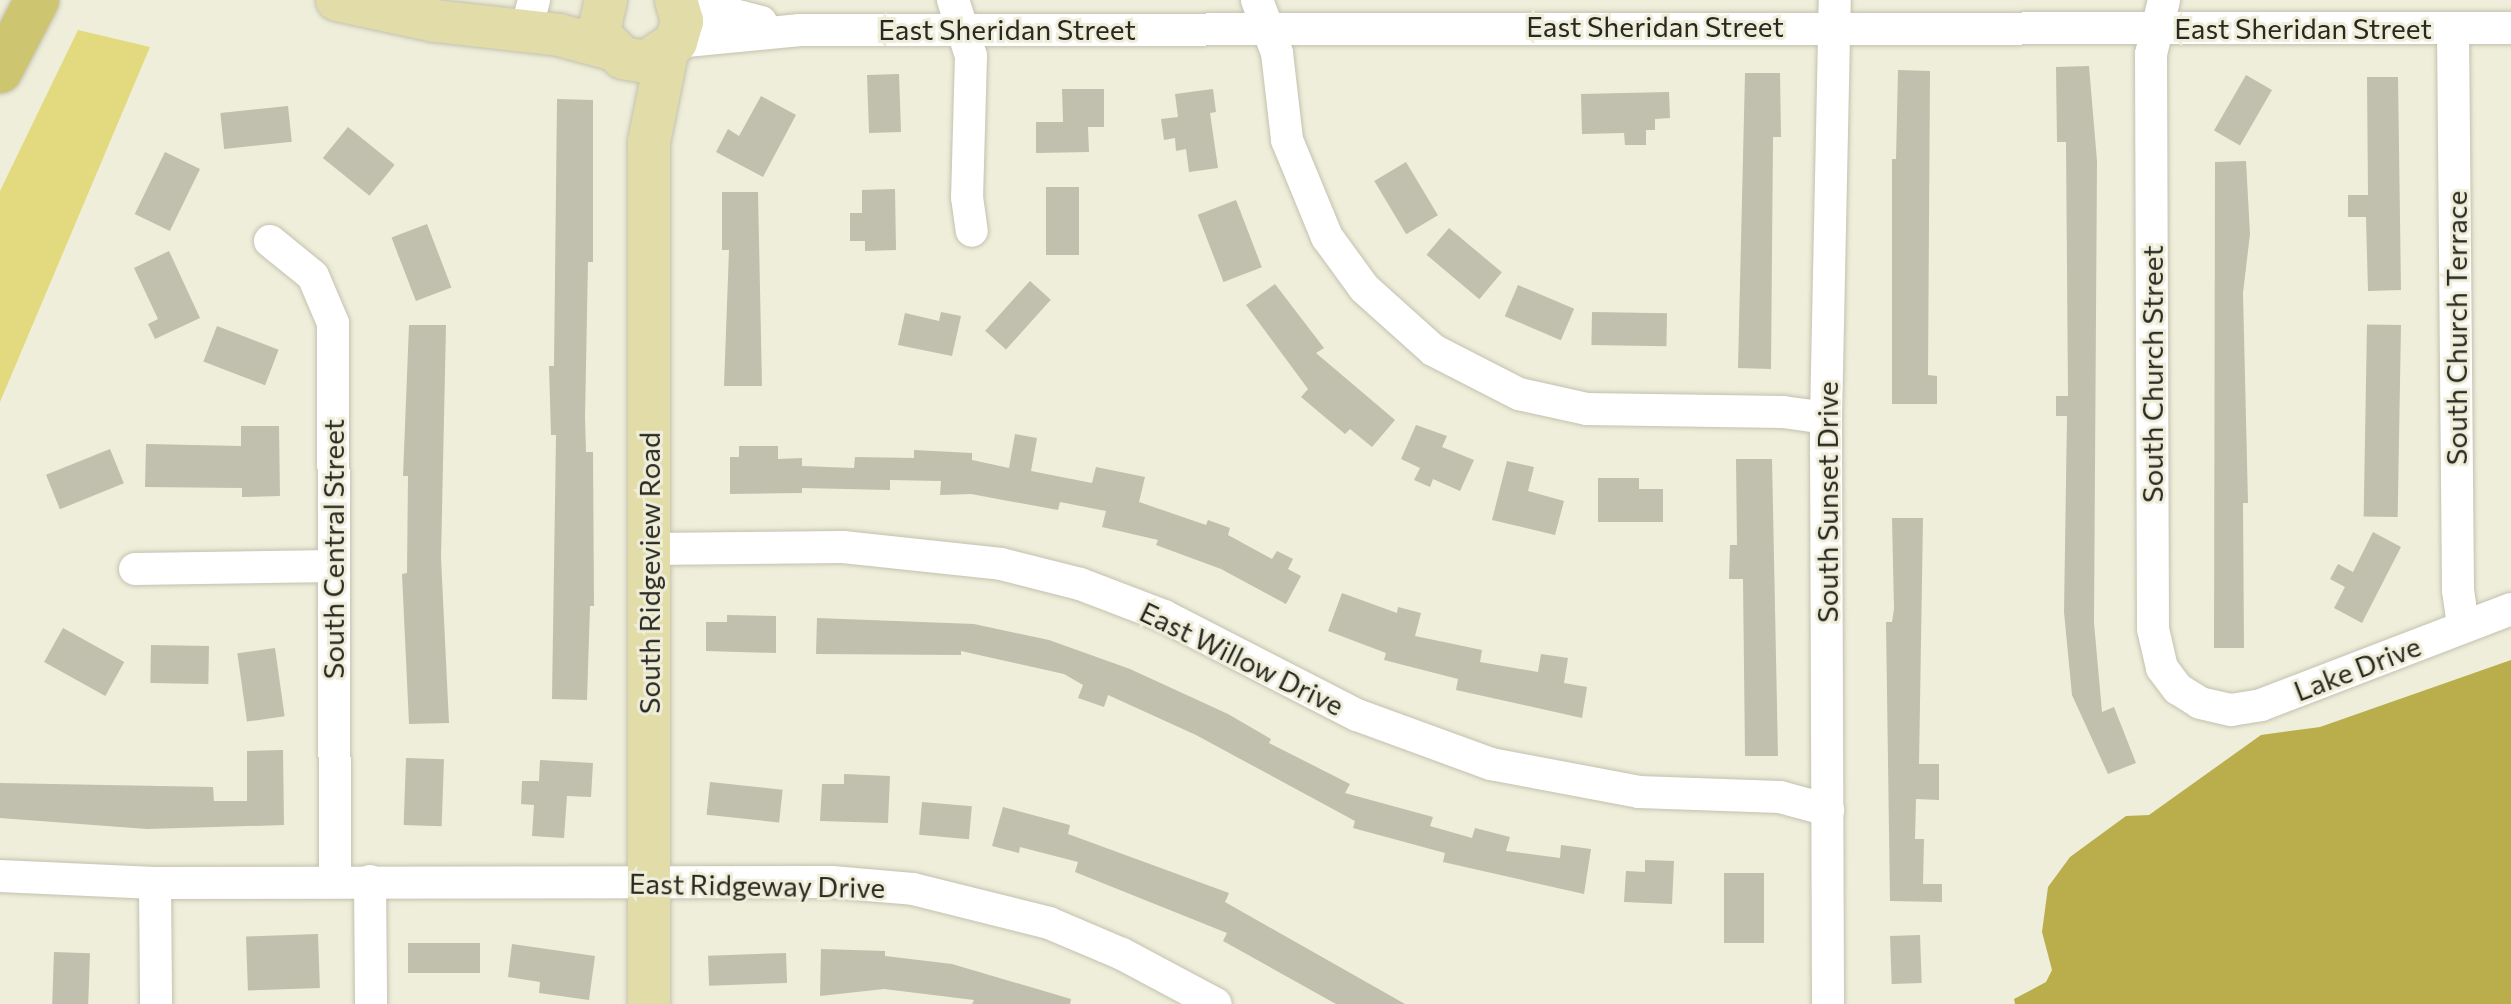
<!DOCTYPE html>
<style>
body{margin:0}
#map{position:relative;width:2511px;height:1004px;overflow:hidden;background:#efeeda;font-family:Commissioner,sans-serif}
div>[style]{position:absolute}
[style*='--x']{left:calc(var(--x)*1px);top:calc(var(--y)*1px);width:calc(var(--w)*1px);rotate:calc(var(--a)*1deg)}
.green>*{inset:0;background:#e3d97e}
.water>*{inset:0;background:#b9ae4b}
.building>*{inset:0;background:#c1bfad;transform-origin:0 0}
.roads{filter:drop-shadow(0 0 2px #c3c1af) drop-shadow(0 0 2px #c3c1af)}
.minor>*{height:32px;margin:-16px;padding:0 16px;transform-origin:16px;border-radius:16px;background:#fff}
.major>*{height:42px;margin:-21px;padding:0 21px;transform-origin:21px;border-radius:21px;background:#e2dca9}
.highway>*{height:44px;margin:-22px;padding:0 22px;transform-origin:22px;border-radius:22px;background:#cec570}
span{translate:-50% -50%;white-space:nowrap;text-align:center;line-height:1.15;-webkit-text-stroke:6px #efeeda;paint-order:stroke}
.street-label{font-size:28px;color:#292821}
</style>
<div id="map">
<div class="green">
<div style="clip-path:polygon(78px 30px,150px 47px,0 402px,0 191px)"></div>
</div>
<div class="water">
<div style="clip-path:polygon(2511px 660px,2511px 1004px,2015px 1004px,2014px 999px,2046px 982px,2052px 970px,2042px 932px,2048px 887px,2070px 857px,2126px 816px,2149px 815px,2261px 735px,2320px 727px)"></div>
</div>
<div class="building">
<div style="clip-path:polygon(2089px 66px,2097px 161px,2094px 623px,2102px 712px,2114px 707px,2136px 763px,2108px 774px,2072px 695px,2064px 612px,2067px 416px,2056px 416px,2056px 396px,2068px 396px,2066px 142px,2057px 142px,2056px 67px)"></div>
<div style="clip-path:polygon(1898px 70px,1930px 71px,1928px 375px,1937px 376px,1937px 404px,1892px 404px,1892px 159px,1896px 159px)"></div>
<div style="clip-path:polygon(1745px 73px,1780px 73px,1781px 137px,1773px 137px,1771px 369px,1738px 368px)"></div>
<div style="left:899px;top:74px;width:58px;height:32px;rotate:88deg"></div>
<div style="left:2246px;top:75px;width:30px;height:64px;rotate:30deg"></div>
<div style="clip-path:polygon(2367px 77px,2398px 77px,2401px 290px,2368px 291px,2366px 217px,2348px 217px,2348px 195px,2368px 195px)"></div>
<div style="clip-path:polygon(1062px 89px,1104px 89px,1104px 127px,1088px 127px,1089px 152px,1036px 153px,1036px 122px,1063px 122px)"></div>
<div style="clip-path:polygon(1213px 89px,1216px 112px,1210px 113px,1218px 168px,1189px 172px,1186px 149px,1176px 151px,1175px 138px,1164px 140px,1161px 119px,1178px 117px,1175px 94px)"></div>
<div style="clip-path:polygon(1669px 92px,1670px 118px,1655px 119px,1655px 130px,1646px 130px,1646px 145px,1625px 145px,1624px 133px,1582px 134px,1581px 94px)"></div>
<div style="clip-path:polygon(761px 96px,796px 115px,763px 177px,716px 152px,728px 129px,739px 136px)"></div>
<div style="clip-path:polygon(557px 99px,593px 100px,593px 262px,588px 262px,585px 417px,586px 452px,593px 452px,594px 606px,590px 606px,587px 700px,552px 699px,556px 435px,551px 435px,549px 366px,554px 366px)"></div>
<div style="left:288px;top:106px;width:36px;height:68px;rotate:84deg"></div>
<div style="left:348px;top:127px;width:60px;height:40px;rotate:39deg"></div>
<div style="left:165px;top:152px;width:39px;height:69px;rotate:26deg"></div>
<div style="clip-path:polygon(2246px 161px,2250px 234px,2243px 293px,2248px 503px,2243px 503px,2244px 648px,2214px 648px,2215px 162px)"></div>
<div style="left:1406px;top:162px;width:62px;height:37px;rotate:59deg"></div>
<div style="left:1046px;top:187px;width:33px;height:68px"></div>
<div style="clip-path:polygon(895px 189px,896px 250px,865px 251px,865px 241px,850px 241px,850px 213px,862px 213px,862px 190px)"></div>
<div style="clip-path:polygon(722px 192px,758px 192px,762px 386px,724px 386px,729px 250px,722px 250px)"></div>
<div style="left:1236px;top:200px;width:72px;height:41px;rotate:69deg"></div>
<div style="left:427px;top:224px;width:68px;height:38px;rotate:69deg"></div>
<div style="left:1449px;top:228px;width:69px;height:35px;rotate:40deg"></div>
<div style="clip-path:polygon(169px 251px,200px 318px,155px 339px,148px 324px,158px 319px,134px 268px)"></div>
<div style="left:1030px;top:281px;width:28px;height:67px;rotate:42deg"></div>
<div style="clip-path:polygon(1275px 284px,1324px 348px,1316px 353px,1395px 420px,1372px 447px,1350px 429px,1345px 434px,1301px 397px,1308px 389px,1246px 305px)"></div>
<div style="left:1518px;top:285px;width:61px;height:34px;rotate:23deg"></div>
<div style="clip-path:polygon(941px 312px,961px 316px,952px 356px,898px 345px,905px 313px,939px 321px)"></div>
<div style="left:1592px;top:312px;width:75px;height:33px;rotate:1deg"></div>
<div style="clip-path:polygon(409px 325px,446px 325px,441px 558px,449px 723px,409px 724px,402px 574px,407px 573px,408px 476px,403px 476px)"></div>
<div style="left:2401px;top:325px;width:192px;height:34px;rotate:91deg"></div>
<div style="left:217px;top:326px;width:66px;height:38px;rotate:21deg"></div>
<div style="clip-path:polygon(1416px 425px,1447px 436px,1442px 447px,1474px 460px,1460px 491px,1433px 479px,1430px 487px,1414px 480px,1420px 468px,1401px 459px)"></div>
<div style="clip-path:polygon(241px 426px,279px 426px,280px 496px,242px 497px,242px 488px,145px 487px,146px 444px,241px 446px)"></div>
<div style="clip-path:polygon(1015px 434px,1037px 438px,1031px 471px,1092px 483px,1096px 467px,1145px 477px,1139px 502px,1206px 525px,1208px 520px,1230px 528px,1228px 535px,1272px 559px,1277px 551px,1293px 559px,1288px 569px,1301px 576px,1286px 604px,1221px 569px,1156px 545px,1158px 540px,1102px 527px,1106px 511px,1060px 502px,1058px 510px,971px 494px,940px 495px,941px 481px,890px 480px,890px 490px,802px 488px,802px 493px,730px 494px,730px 457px,739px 457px,739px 446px,778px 446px,778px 459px,802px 458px,802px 466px,854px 468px,855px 457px,914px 458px,914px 450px,972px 453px,972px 460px,1009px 468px)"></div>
<div style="left:110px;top:449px;width:37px;height:69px;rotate:68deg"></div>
<div style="clip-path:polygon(1736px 459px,1772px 459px,1778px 756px,1745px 756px,1743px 579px,1729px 579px,1730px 545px,1737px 545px)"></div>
<div style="clip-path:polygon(1507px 461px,1534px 467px,1528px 491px,1564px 501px,1555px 535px,1492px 520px)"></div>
<div style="clip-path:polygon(1598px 478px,1639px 478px,1639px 489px,1663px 489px,1663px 522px,1598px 522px)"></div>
<div style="clip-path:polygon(1892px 518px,1923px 518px,1919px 764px,1939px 764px,1939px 800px,1916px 799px,1915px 839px,1924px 839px,1923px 884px,1942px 884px,1942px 902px,1890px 901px,1886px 622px,1892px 622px,1894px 609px)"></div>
<div style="clip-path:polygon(2373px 532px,2401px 547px,2362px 623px,2334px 608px,2345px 587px,2330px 579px,2338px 564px,2353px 572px)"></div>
<div style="clip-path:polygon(1342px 593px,1397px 613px,1398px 607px,1421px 613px,1415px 636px,1482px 650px,1480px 662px,1538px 672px,1541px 654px,1568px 658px,1564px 683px,1587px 687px,1582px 718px,1456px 690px,1458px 679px,1384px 660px,1386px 653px,1328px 631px)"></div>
<div style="clip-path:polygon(727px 615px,776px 616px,776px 653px,706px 651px,706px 622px,727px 622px)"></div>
<div style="clip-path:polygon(817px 618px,974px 624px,1049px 640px,1130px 669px,1228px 714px,1271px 739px,1269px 743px,1350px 784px,1345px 793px,1433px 817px,1430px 826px,1472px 838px,1475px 828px,1510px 837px,1506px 851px,1560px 858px,1561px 845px,1591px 849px,1584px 894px,1443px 862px,1445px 853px,1353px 828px,1355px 821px,1196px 735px,1108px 695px,1104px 707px,1078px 698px,1083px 685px,1064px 674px,961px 651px,961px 655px,816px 654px)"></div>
<div style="left:63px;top:628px;width:70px;height:39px;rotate:29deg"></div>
<div style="left:151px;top:645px;width:58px;height:38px;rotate:1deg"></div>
<div style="left:275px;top:648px;width:69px;height:38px;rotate:82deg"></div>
<div style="clip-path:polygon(283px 750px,284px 825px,147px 829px,0 818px,0 783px,213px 787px,214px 801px,247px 801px,247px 751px)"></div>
<div style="left:406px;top:758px;width:38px;height:67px;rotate:2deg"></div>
<div style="clip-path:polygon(540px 760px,593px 763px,591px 797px,567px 796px,564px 838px,532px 836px,534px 805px,521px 804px,522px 781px,539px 781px)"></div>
<div style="clip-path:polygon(844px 774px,890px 776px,888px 823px,820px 821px,822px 784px,844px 784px)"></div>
<div style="left:710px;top:782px;width:73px;height:33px;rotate:6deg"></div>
<div style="left:922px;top:802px;width:50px;height:33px;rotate:5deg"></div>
<div style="clip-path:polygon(1003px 807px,1070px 825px,1068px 834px,1229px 893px,1225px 902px,1405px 1004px,1336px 1004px,1223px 941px,1227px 933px,1075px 872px,1078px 862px,1020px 847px,1019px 853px,992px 846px)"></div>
<div style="clip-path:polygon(1645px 860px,1674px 861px,1672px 904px,1624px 902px,1626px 871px,1645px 872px)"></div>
<div style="left:1724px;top:873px;width:40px;height:70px"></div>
<div style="left:318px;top:934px;width:54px;height:72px;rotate:88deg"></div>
<div style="left:1920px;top:935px;width:48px;height:30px;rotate:88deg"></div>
<div style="left:408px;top:943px;width:72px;height:30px"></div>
<div style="clip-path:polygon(512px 944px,595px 956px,589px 1000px,539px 993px,540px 982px,508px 977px)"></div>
<div style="clip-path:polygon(821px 949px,885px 951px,885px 956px,952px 964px,1071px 999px,1070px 1004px,972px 1004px,974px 1000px,884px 989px,820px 996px)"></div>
<div style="left:54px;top:952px;width:36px;height:52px;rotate:2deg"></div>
<div style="left:786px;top:953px;width:30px;height:78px;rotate:88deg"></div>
</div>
<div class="roads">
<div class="minor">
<div style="--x:676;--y:0;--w:88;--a:14.5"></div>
<div style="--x:953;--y:0;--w:59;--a:72.2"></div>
<div style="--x:971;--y:56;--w:141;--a:91.6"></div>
<div style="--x:967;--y:197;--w:34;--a:82"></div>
<div style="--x:1257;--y:0;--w:57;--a:69.3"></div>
<div style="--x:1277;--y:53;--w:88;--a:83.4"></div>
<div style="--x:1287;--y:140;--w:105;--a:67.6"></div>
<div style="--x:1327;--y:237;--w:63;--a:54"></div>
<div style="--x:1364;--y:288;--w:93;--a:41.9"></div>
<div style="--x:1433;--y:350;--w:97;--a:27.1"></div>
<div style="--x:1519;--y:394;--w:70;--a:12.4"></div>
<div style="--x:1587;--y:409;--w:196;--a:0.9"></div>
<div style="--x:1783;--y:412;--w:43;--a:7.9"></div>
<div style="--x:2164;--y:0;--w:56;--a:103.5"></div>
<div style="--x:2151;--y:54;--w:575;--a:89.8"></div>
<div style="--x:2153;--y:629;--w:40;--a:77"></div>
<div style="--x:2162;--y:668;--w:26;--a:53"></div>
<div style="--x:2178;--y:689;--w:26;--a:32"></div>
<div style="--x:2200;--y:703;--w:32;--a:13"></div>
<div style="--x:2231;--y:710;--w:30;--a:-9"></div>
<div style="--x:2261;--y:705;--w:268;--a:-21"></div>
<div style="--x:2453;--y:29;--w:561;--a:89.49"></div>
<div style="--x:2458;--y:590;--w:37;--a:82"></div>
<div style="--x:526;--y:30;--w:31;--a:-75"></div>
<div style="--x:676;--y:42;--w:125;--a:-5.5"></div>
<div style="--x:800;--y:30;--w:1711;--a:-0.07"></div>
<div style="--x:270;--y:241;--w:55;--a:39.1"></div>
<div style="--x:313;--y:276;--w:51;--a:66.9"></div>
<div style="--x:333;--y:323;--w:559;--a:89.8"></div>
<div style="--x:649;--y:549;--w:194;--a:-0.6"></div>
<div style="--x:843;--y:547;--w:159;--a:6.1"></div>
<div style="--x:1001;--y:564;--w:81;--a:14.2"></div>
<div style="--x:1080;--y:584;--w:90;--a:20.9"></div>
<div style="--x:1164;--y:616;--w:217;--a:27.2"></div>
<div style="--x:1357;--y:715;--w:143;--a:20.1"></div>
<div style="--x:1491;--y:764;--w:151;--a:10.7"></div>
<div style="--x:1639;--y:792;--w:141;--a:2"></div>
<div style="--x:1780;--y:797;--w:50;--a:15.2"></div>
<div style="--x:135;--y:569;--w:198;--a:-0.9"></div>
<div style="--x:0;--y:876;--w:155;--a:2.6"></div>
<div style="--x:155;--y:883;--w:677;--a:-0.08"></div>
<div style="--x:832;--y:882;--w:81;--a:4.9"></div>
<div style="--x:913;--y:889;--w:140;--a:14"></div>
<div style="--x:1049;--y:923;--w:79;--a:23"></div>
<div style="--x:1122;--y:954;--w:106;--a:28"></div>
<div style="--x:370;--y:881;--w:123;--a:89.5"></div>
<div style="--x:155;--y:883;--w:121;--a:89.5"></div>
<div style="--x:1828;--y:1004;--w:586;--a:-90.2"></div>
<div style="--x:1826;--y:418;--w:418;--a:-88.8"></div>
</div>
<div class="major">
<div style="--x:337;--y:0;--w:100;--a:12.1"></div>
<div style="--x:435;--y:21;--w:125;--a:6.4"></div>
<div style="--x:559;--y:35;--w:54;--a:15.1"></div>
<div style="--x:606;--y:0;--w:26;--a:103"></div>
<div style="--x:600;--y:25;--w:13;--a:77"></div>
<div style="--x:603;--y:38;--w:28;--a:45"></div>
<div style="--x:623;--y:58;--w:23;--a:10"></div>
<div style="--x:646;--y:62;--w:36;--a:-34"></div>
<div style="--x:676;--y:42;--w:22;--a:-74"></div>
<div style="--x:682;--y:21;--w:22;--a:-106"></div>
<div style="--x:649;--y:1004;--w:862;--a:-90"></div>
<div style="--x:649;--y:142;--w:91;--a:-78.6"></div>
</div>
<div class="highway">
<div style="--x:0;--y:71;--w:80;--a:-62.5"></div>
</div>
</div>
<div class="street-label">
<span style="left:1655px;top:26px">East Sheridan Street</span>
<span style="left:2303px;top:28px">East Sheridan Street</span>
<span style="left:1007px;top:29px">East Sheridan Street</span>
<span style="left:2456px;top:328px;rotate:-90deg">South Church Terrace</span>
<span style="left:2152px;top:374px;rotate:-90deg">South Church Street</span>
<span style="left:1827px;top:502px;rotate:-90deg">South Sunset Drive</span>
<span style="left:333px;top:549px;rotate:-90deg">South Central Street</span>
<span style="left:649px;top:573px;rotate:-90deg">South Ridgeview Road</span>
<span style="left:1242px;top:658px;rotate:26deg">East Willow Drive</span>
<span style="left:2357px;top:668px;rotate:-21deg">Lake Drive</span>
<span style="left:757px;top:885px;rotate:1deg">East Ridgeway Drive</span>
</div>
</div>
